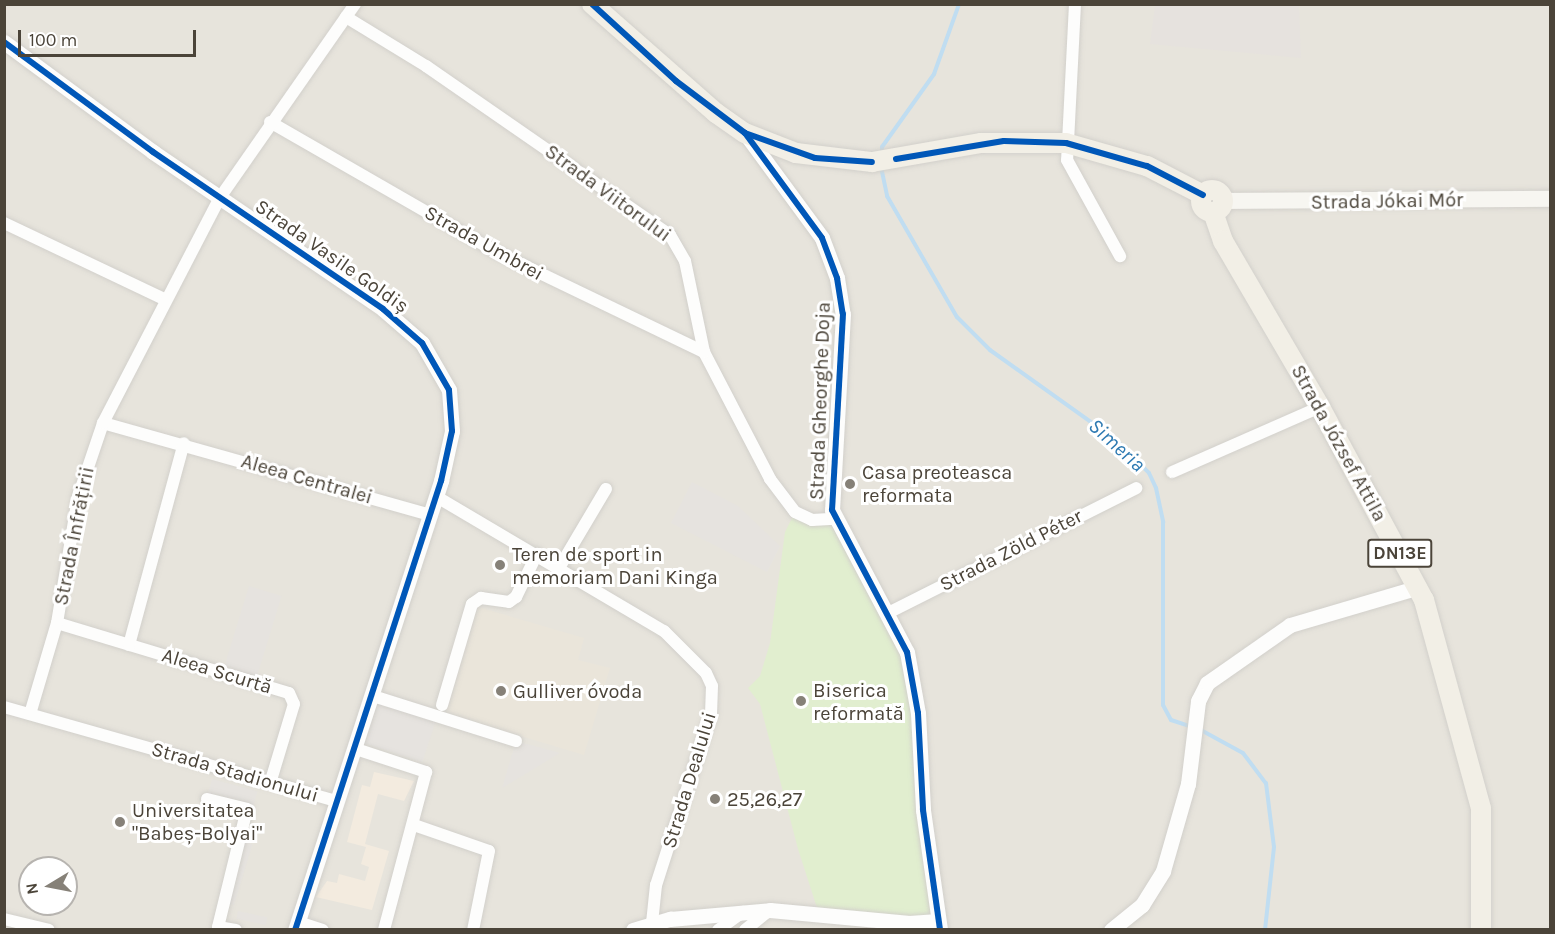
<!DOCTYPE html>
<meta charset="utf-8">
<style>
body{margin:0}
#map{position:relative;width:1555px;height:934px;overflow:hidden;background:#f4f2ee;font-family:Karla,sans-serif}
div>[style]{position:absolute}
[style*='--x']{left:calc(var(--x)*1px);top:calc(var(--y)*1px);width:calc(var(--w)*1px);rotate:calc(var(--a)*1deg)}
.residential>*{inset:0;background:#e7e4dc}
.commercial>*{inset:0;background:#f3ebdf}
.industrial>*{inset:0;background:#e6e2de}
.education>*{inset:0;background:#eae5da}
.green>*{inset:0;background:#e1eecf}
.parking>*{inset:0;background:#e6e3df;transform-origin:0 0}
.stream>*{height:4px;margin:-2px;padding:0 2px;transform-origin:2px;border-radius:2px;background:#c0ddf1}
.roads{filter:drop-shadow(0 0 2px #d2d0cb) drop-shadow(0 0 2px #d2d0cb)}
.minor>*{height:12px;margin:-6px;padding:0 6px;transform-origin:6px;border-radius:6px;background:#fdfdfc}
.tertiary>*{height:15px;margin:-7.5px;padding:0 7.5px;transform-origin:7.5px;border-radius:7.5px;background:#fdfdfc}
.secondary>*{height:16px;margin:-8px;padding:0 8px;transform-origin:8px;border-radius:8px;background:#f7f6f1}
.primary>*{height:20px;margin:-10px;padding:0 10px;transform-origin:10px;border-radius:10px;background:#f2efe6}
.primary>.ring{margin:-10px;padding:0;box-sizing:content-box;background:none;border:20px solid #f2efe6;border-radius:50%}
.cycleway>*{height:6px;margin:-3px;padding:0 3px;transform-origin:3px;border-radius:3px;background:#0057b8}
.dots>*{width:16px;height:16px;translate:-50% -50%;box-sizing:border-box;border:3px solid #fff;border-radius:50%}
span{translate:-50% -50%;white-space:nowrap;text-align:center;line-height:1.15;-webkit-text-stroke:6px #fff;paint-order:stroke}
.shield-label span{padding:2px 4px;background:#fff;border:2px solid;border-radius:4px;-webkit-text-stroke-width:0}
.shield-label{font-size:18px;color:#4b4439;font-weight:700}
.street-label{font-size:20px;color:#4b4439}
.poi-label{font-size:20px;color:#4b4439}
.left{translate:0 -50%;text-align:left}
.water-label{font-size:21px;color:#2e7ab2;font-style:italic}
.frame{position:absolute;inset:0;border:6px solid #4b4439;pointer-events:none}
.north{position:absolute;left:18px;top:856px;width:60px;height:60px;box-sizing:border-box;background:#fff;border:2px solid #b7b4b0;border-radius:50%;rotate:260deg;font-size:16px;font-weight:700;line-height:24px;text-align:center;color:#4b4439}
.north::after{content:'';display:block;margin:auto;width:21px;height:27px;background:#868178;clip-path:polygon(50% 0,100% 100%,50% 72%,0 100%)}
.scale{position:absolute;left:18px;top:30px;width:178px;height:27px;box-sizing:border-box;border:3px solid #4b4439;border-top:0;padding-left:8px;font-size:18px;line-height:21px;white-space:nowrap;color:#4b4439;-webkit-text-stroke:4px #fff;paint-order:stroke}
</style>
<div id="map">
<div class="residential">
<div style="clip-path:polygon(evenodd,5px 5px,1550px 5px,1550px 929px,5px 930px,5px 5px,30px 868px,66px 868px,66px 904px,30px 904px,30px 868px)"></div>
</div>
<div class="commercial">
<div style="clip-path:polygon(374px 772px,414px 781px,404px 801px,378px 794px,365px 844px,389px 851px,372px 910px,316px 897px,327px 881px,337px 883px,339px 874px,365px 881px,369px 867px,361px 864px,366px 847px,347px 842px,362px 785px,370px 787px)"></div>
</div>
<div class="industrial">
<div style="clip-path:polygon(1155px 5px,1299px 5px,1301px 58px,1150px 44px)"></div>
</div>
<div class="education">
<div style="clip-path:polygon(475px 606px,584px 638px,578px 660px,610px 668px,584px 755px,444px 713px)"></div>
</div>
<div class="green">
<div style="clip-path:polygon(795px 512px,834px 519px,901px 637px,938px 921px,819px 914px,798px 849px,760px 704px,748px 688px,760px 676px,770px 643px,785px 532px)"></div>
</div>
<div class="parking">
<div style="clip-path:polygon(692px 482px,738px 506px,780px 546px,767px 572px,671px 523px)"></div>
<div style="left:249px;top:586px;width:34px;height:84px;rotate:17deg"></div>
<div style="left:371px;top:700px;width:68px;height:43px;rotate:18deg"></div>
<div style="clip-path:polygon(516px 741px,560px 753px,502px 788px)"></div>
<div style="left:212px;top:779px;width:47px;height:21px;rotate:15deg"></div>
<div style="left:243px;top:841px;width:10px;height:64px;rotate:17deg"></div>
<div style="left:238px;top:911px;width:30px;height:8px;rotate:12deg"></div>
</div>
<div class="stream">
<div style="--x:882;--y:153;--w:6;--a:-90"></div>
<div style="--x:882;--y:147;--w:90;--a:-54.5"></div>
<div style="--x:934;--y:74;--w:74;--a:-70.3"></div>
<div style="--x:881;--y:167;--w:30;--a:78"></div>
<div style="--x:887;--y:196;--w:140;--a:60"></div>
<div style="--x:957;--y:317;--w:47;--a:45"></div>
<div style="--x:990;--y:350;--w:153;--a:35.5"></div>
<div style="--x:1115;--y:439;--w:48;--a:45"></div>
<div style="--x:1149;--y:473;--w:17;--a:65"></div>
<div style="--x:1156;--y:488;--w:35;--a:78"></div>
<div style="--x:1163;--y:522;--w:183;--a:90"></div>
<div style="--x:1163;--y:705;--w:17;--a:62"></div>
<div style="--x:1171;--y:720;--w:22;--a:18"></div>
<div style="--x:1199;--y:729;--w:50;--a:28.6"></div>
<div style="--x:1243;--y:753;--w:38;--a:53"></div>
<div style="--x:1266;--y:783;--w:64;--a:82.9"></div>
<div style="--x:1274;--y:847;--w:83;--a:96.2"></div>
</div>
<div class="roads">
<div class="minor">
<div style="--x:1075;--y:4;--w:156;--a:92.9"></div>
<div style="--x:1067;--y:160;--w:110;--a:61.1"></div>
<div style="--x:346;--y:17;--w:94;--a:31.5"></div>
<div style="--x:426;--y:66;--w:297;--a:34.7"></div>
<div style="--x:670;--y:235;--w:30;--a:60"></div>
<div style="--x:685;--y:261;--w:93;--a:78.2"></div>
<div style="--x:704;--y:352;--w:143;--a:62.5"></div>
<div style="--x:770;--y:479;--w:41;--a:52.9"></div>
<div style="--x:795;--y:512;--w:19;--a:25"></div>
<div style="--x:812;--y:520;--w:22;--a:-3"></div>
<div style="--x:270;--y:122;--w:261;--a:29.9"></div>
<div style="--x:496;--y:252;--w:231;--a:25.7"></div>
<div style="--x:4;--y:223;--w:177;--a:25.4"></div>
<div style="--x:103;--y:423;--w:341;--a:15.7"></div>
<div style="--x:1172;--y:472;--w:162;--a:-23.7"></div>
<div style="--x:437;--y:497;--w:264;--a:30.6"></div>
<div style="--x:664;--y:631;--w:59;--a:45"></div>
<div style="--x:706;--y:673;--w:14;--a:65"></div>
<div style="--x:712;--y:686;--w:28;--a:92"></div>
<div style="--x:711;--y:714;--w:180;--a:107.8"></div>
<div style="--x:656;--y:885;--w:37;--a:96"></div>
<div style="--x:559;--y:568;--w:92;--a:-59.3"></div>
<div style="--x:888;--y:613;--w:278;--a:-26.7"></div>
<div style="--x:57;--y:623;--w:242;--a:16.8"></div>
<div style="--x:289;--y:693;--w:12;--a:66"></div>
<div style="--x:294;--y:704;--w:79;--a:106.8"></div>
<div style="--x:129;--y:645;--w:209;--a:-74.8"></div>
<div style="--x:373;--y:696;--w:150;--a:17.5"></div>
<div style="--x:442;--y:705;--w:105;--a:-73.5"></div>
<div style="--x:472;--y:604;--w:11;--a:-34"></div>
<div style="--x:481;--y:598;--w:28;--a:8"></div>
<div style="--x:509;--y:602;--w:9;--a:-36"></div>
<div style="--x:516;--y:597;--w:48;--a:-64"></div>
<div style="--x:4;--y:707;--w:346;--a:15.8"></div>
<div style="--x:30;--y:714;--w:95;--a:-73.5"></div>
<div style="--x:57;--y:623;--w:128;--a:-80.5"></div>
<div style="--x:78;--y:497;--w:78;--a:-71.3"></div>
<div style="--x:103;--y:423;--w:252;--a:-62.6"></div>
<div style="--x:219;--y:199;--w:238;--a:-55.1"></div>
<div style="--x:356;--y:749;--w:74;--a:18.2"></div>
<div style="--x:426;--y:772;--w:163;--a:104.9"></div>
<div style="--x:207;--y:799;--w:41;--a:14"></div>
<div style="--x:247;--y:809;--w:122;--a:103.8"></div>
<div style="--x:218;--y:927;--w:18;--a:9"></div>
<div style="--x:414;--y:825;--w:79;--a:19.1"></div>
<div style="--x:489;--y:851;--w:81;--a:101.4"></div>
<div style="--x:4;--y:919;--w:46;--a:13.7"></div>
<div style="--x:298;--y:922;--w:26;--a:18"></div>
<div style="--x:718;--y:930;--w:31;--a:-36"></div>
<div style="--x:745;--y:930;--w:32;--a:-39"></div>
</div>
<div class="tertiary">
<div style="--x:4;--y:42;--w:185;--a:36.4"></div>
<div style="--x:153;--y:152;--w:278;--a:34.3"></div>
<div style="--x:383;--y:309;--w:52;--a:41.1"></div>
<div style="--x:422;--y:343;--w:54;--a:60.1"></div>
<div style="--x:449;--y:390;--w:41;--a:85.8"></div>
<div style="--x:452;--y:431;--w:51;--a:102.4"></div>
<div style="--x:441;--y:481;--w:472;--a:108"></div>
<div style="--x:745;--y:133;--w:130;--a:53.7"></div>
<div style="--x:822;--y:238;--w:43;--a:69.4"></div>
<div style="--x:837;--y:278;--w:36;--a:81"></div>
<div style="--x:843;--y:314;--w:196;--a:93.2"></div>
<div style="--x:832;--y:510;--w:161;--a:62.2"></div>
<div style="--x:907;--y:652;--w:62;--a:79.8"></div>
<div style="--x:918;--y:713;--w:97;--a:87"></div>
<div style="--x:923;--y:810;--w:121;--a:81.9"></div>
<div style="--x:633;--y:930;--w:39;--a:-17"></div>
<div style="--x:670;--y:919;--w:100;--a:-5.1"></div>
<div style="--x:770;--y:910;--w:140;--a:5.3"></div>
<div style="--x:909;--y:923;--w:29;--a:-4"></div>
<div style="--x:1111;--y:930;--w:40;--a:-39"></div>
<div style="--x:1142;--y:905;--w:40;--a:-58"></div>
<div style="--x:1163;--y:871;--w:91;--a:-74"></div>
<div style="--x:1188;--y:784;--w:84;--a:-83.1"></div>
<div style="--x:1198;--y:701;--w:20;--a:-63"></div>
<div style="--x:1207;--y:683;--w:101;--a:-34.9"></div>
<div style="--x:1290;--y:625;--w:134;--a:-16.4"></div>
</div>
<div class="secondary">
<div style="--x:1223;--y:201;--w:327;--a:-0.4"></div>
</div>
<div class="primary">
<div style="--x:592;--y:4;--w:165;--a:41.3"></div>
<div style="--x:716;--y:113;--w:35;--a:35"></div>
<div style="--x:745;--y:133;--w:55;--a:21.4"></div>
<div style="--x:796;--y:153;--w:77;--a:6.8"></div>
<div style="--x:872;--y:162;--w:111;--a:-9.9"></div>
<div style="--x:981;--y:143;--w:85;--a:0"></div>
<div style="--x:1066;--y:143;--w:84;--a:15.9"></div>
<div style="--x:1147;--y:166;--w:63;--a:27.4"></div>
<div class="ring" style="left:1201px;top:190px;width:2px;height:2px"></div>
<div style="--x:1213;--y:212;--w:31;--a:71"></div>
<div style="--x:1223;--y:241;--w:192;--a:59.7"></div>
<div style="--x:1320;--y:407;--w:219;--a:61.7"></div>
<div style="--x:1424;--y:600;--w:216;--a:74.7"></div>
<div style="--x:1481;--y:808;--w:122;--a:90"></div>
</div>
</div>
<div class="cycleway">
<div style="--x:592;--y:4;--w:114;--a:42.5"></div>
<div style="--x:676;--y:81;--w:86;--a:37"></div>
<div style="--x:745;--y:133;--w:74;--a:19.7"></div>
<div style="--x:815;--y:158;--w:57;--a:4"></div>
<div style="--x:4;--y:42;--w:185;--a:36.4"></div>
<div style="--x:153;--y:152;--w:278;--a:34.3"></div>
<div style="--x:383;--y:309;--w:52;--a:41.1"></div>
<div style="--x:422;--y:343;--w:54;--a:60.1"></div>
<div style="--x:449;--y:390;--w:41;--a:85.8"></div>
<div style="--x:452;--y:431;--w:51;--a:102.4"></div>
<div style="--x:441;--y:481;--w:472;--a:108"></div>
<div style="--x:745;--y:133;--w:130;--a:53.7"></div>
<div style="--x:822;--y:238;--w:43;--a:69.4"></div>
<div style="--x:837;--y:278;--w:36;--a:81"></div>
<div style="--x:843;--y:314;--w:196;--a:93.2"></div>
<div style="--x:832;--y:510;--w:161;--a:62.2"></div>
<div style="--x:907;--y:652;--w:62;--a:79.8"></div>
<div style="--x:918;--y:713;--w:97;--a:87"></div>
<div style="--x:923;--y:810;--w:121;--a:81.9"></div>
<div style="--x:896;--y:159;--w:109;--a:-9.5"></div>
<div style="--x:1004;--y:141;--w:62;--a:1.8"></div>
<div style="--x:1066;--y:143;--w:84;--a:15.9"></div>
<div style="--x:1147;--y:166;--w:63;--a:27.4"></div>
</div>
<div class="dots">
<div style="left:850px;top:484px;background:#868178"></div>
<div style="left:500px;top:565px;background:#868178"></div>
<div style="left:501px;top:691px;background:#868178"></div>
<div style="left:801px;top:701px;background:#868178"></div>
<div style="left:715px;top:799px;background:#868178"></div>
<div style="left:120px;top:822px;background:#868178"></div>
</div>
<div class="shield-label">
<span style="left:1400px;top:553px">DN13E</span>
</div>
<div class="street-label">
<span style="left:608px;top:193px;rotate:36deg">Strada Viitorului</span>
<span style="left:1387px;top:201px;rotate:-1deg">Strada Jókai Mór</span>
<span style="left:484px;top:243px;rotate:29deg">Strada Umbrei</span>
<span style="left:332px;top:256px;rotate:35deg">Strada Vasile Goldiș</span>
<span style="left:820px;top:401px;rotate:-88deg">Strada Gheorghe Doja</span>
<span style="left:1339px;top:443px;rotate:61deg">Strada József Attila</span>
<span style="left:307px;top:479px;rotate:16deg">Aleea Centralei</span>
<span style="left:74px;top:536px;rotate:-79deg">Strada Înfrățirii</span>
<span style="left:1011px;top:550px;rotate:-27deg">Strada Zöld Péter</span>
<span style="left:217px;top:671px;rotate:17deg">Aleea Scurtă</span>
<span style="left:235px;top:772px;rotate:16deg">Strada Stadionului</span>
<span style="left:689px;top:780px;rotate:-73deg">Strada Dealului</span>
</div>
<div class="poi-label">
<span class="left" style="left:862px;top:484px">Casa preoteasca<br>reformata</span>
<span class="left" style="left:512px;top:566px">Teren de sport in<br>memoriam Dani Kinga</span>
<span class="left" style="left:813px;top:702px">Biserica<br>reformată</span>
<span class="left" style="left:513px;top:691px">Gulliver óvoda</span>
<span class="left" style="left:727px;top:799px">25,26,27</span>
<span class="left" style="left:132px;top:822px">Universitatea<br>"Babeș-Bolyai"</span>
</div>
<div class="water-label">
<span style="left:1117px;top:445px;rotate:42deg">Simeria</span>
</div>
<div class="frame"></div>
<div class="north">N</div>
<div class="scale">100 m</div>
</div>
